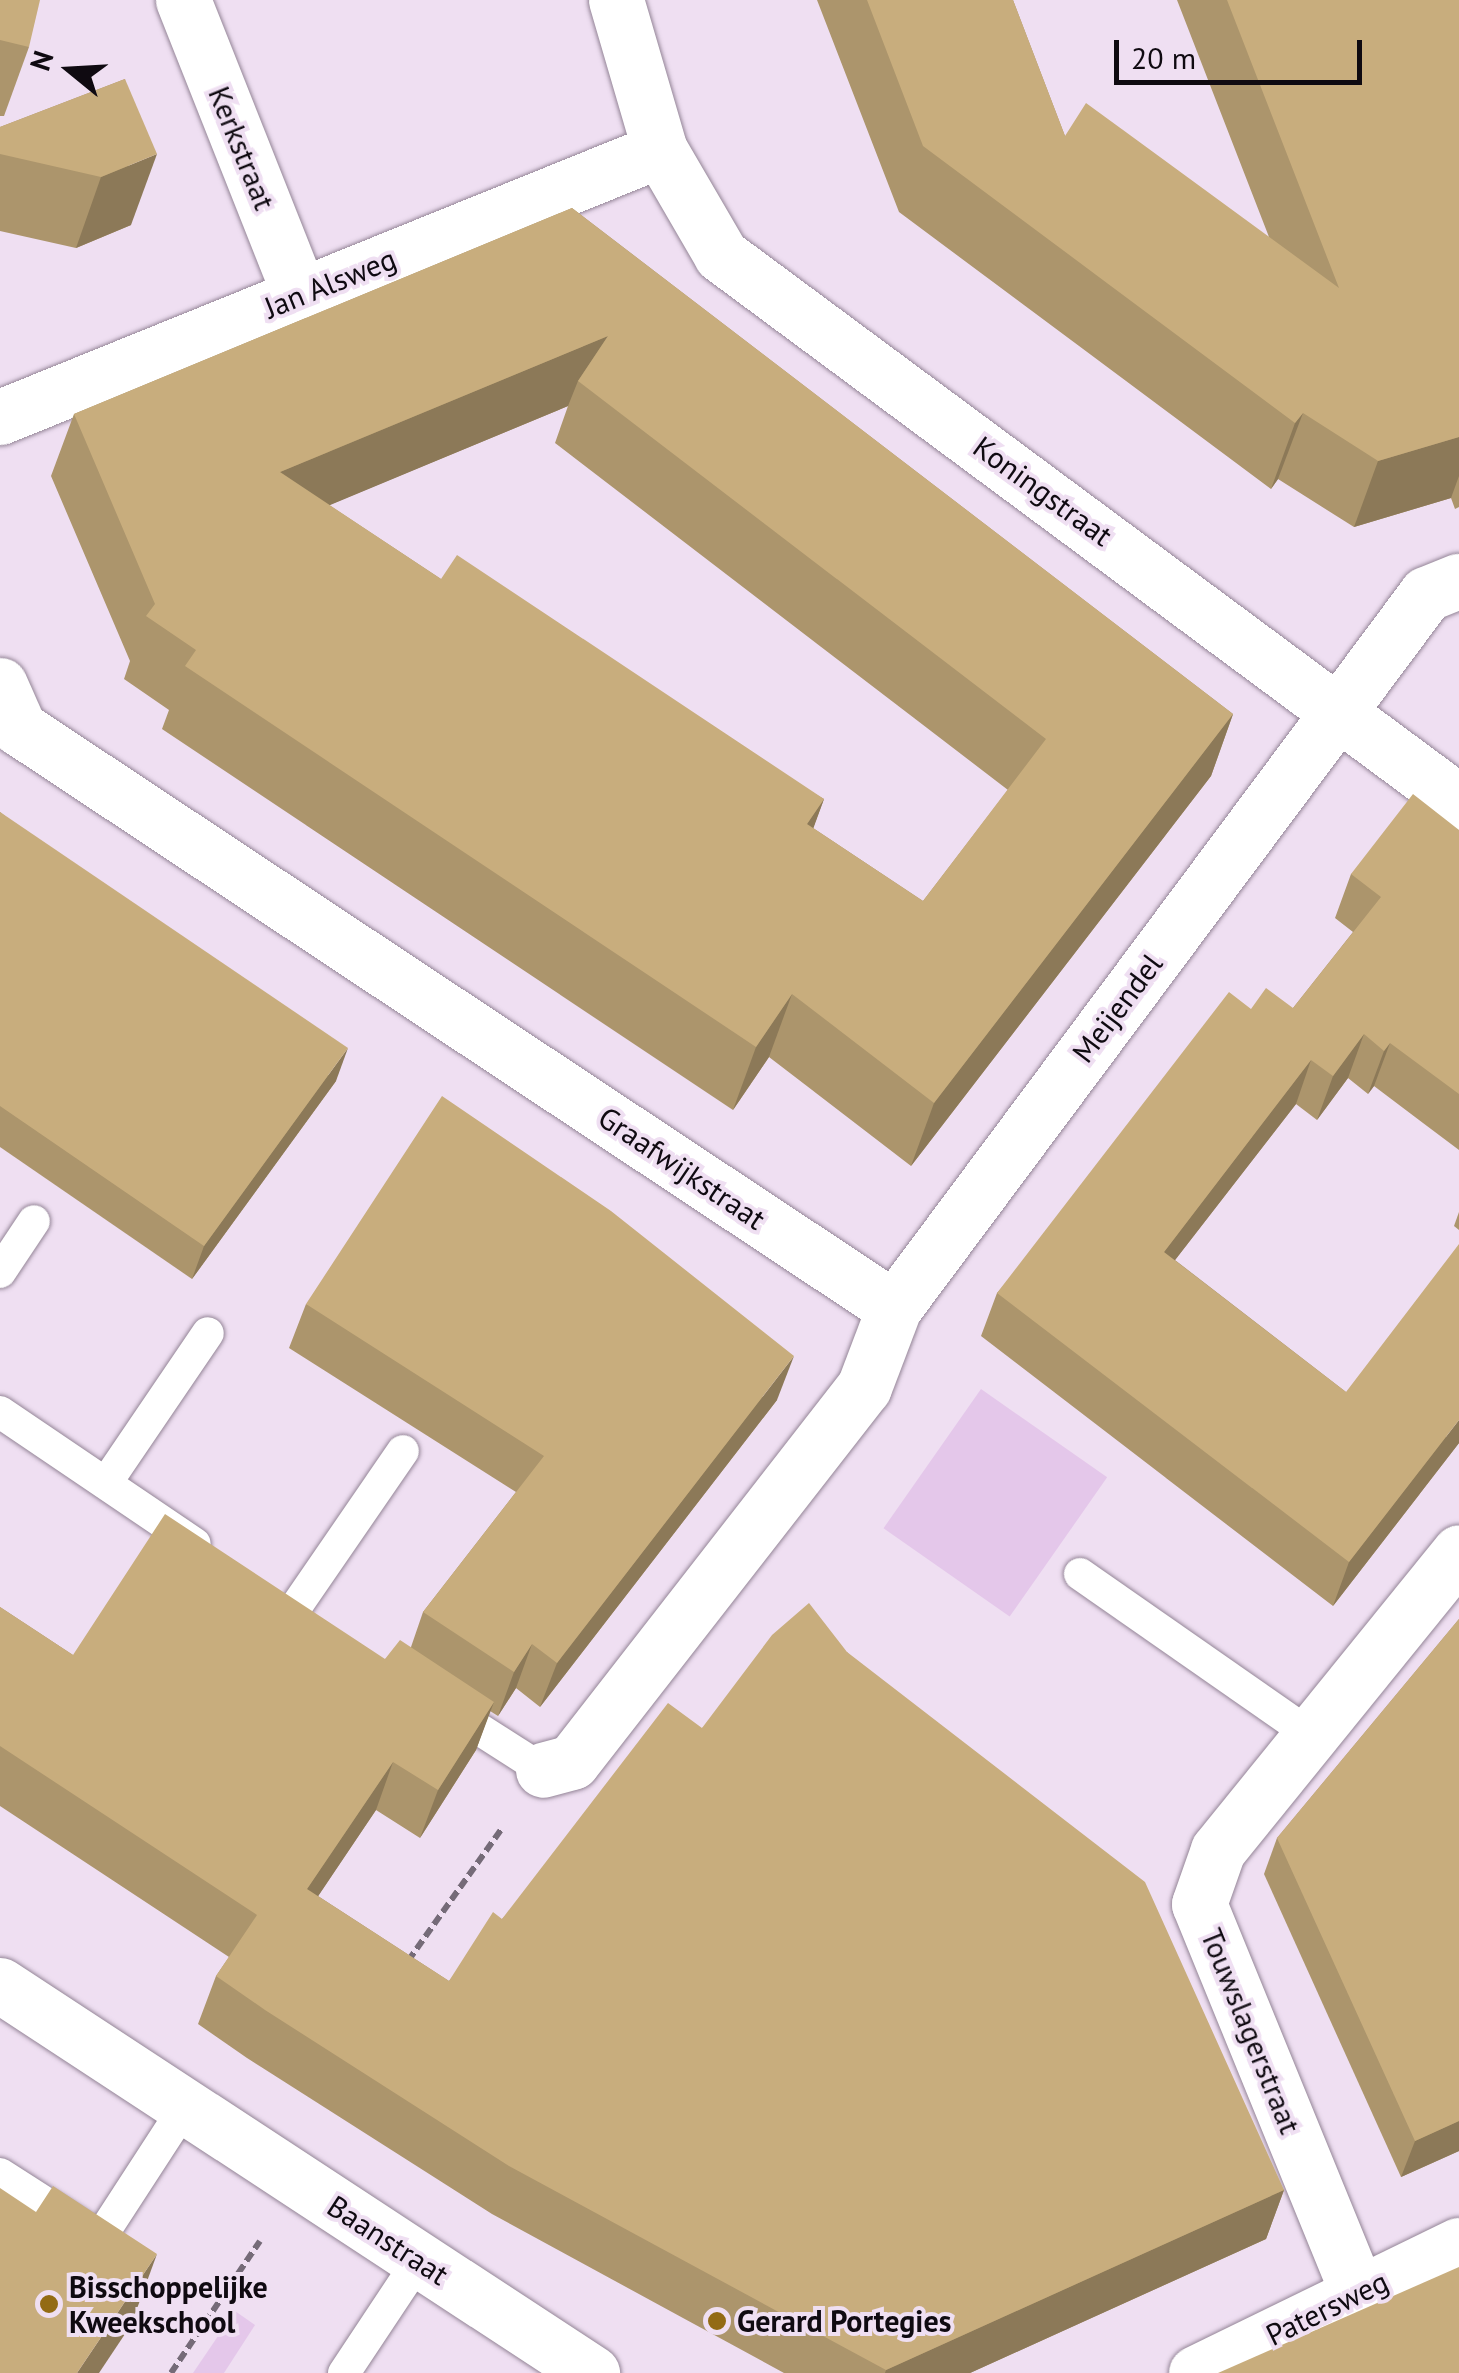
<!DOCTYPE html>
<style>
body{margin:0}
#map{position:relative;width:1459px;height:2373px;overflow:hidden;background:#efdff2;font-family:"PT Sans",sans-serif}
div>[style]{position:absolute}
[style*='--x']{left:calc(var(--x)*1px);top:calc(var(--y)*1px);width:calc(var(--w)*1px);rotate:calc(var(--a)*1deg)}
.green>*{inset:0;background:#e4c7ea;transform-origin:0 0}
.path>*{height:6px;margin-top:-3px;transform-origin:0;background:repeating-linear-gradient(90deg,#756b78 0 10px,transparent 0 15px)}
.roads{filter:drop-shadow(0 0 2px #948597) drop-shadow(0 0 2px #948597)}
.service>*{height:32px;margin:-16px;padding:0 16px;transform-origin:16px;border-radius:16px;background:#fff}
.minor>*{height:55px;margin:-27.5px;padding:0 27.5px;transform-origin:27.5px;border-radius:27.5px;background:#fff}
.tertiary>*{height:55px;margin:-27.5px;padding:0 27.5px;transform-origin:27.5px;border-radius:27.5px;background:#fff}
.wall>*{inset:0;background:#ac956c}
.shaded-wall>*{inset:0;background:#8c7958}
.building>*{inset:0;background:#c8ad7d}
.dots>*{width:28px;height:28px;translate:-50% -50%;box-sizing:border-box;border:5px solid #efdff2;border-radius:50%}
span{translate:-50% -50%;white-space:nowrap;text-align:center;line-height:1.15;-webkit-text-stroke:8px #efdff2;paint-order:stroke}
.street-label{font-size:30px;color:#0f0a11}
.poi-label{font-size:30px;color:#0f0a11;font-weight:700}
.left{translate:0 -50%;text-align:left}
.north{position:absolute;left:20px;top:20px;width:100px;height:100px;-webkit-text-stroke:8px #efdff2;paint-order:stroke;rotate:288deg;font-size:28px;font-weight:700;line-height:40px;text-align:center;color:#0f0a11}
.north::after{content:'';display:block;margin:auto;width:35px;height:45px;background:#0f0a11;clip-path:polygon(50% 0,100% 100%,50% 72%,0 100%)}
.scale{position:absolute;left:1114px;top:40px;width:248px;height:45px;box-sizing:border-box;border:5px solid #0f0a11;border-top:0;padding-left:12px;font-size:30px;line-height:35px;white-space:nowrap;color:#0f0a11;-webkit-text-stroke:8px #efdff2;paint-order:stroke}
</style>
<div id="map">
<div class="green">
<div style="left:981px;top:1389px;width:154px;height:170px;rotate:35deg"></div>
<div style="clip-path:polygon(235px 2311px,255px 2325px,224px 2373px,193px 2373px)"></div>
</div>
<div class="path">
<div style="--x:408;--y:1961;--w:163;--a:-54.7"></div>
<div style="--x:171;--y:2373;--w:159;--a:-56"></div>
</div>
<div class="roads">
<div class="service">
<div style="--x:0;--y:1272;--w:61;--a:-56.3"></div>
<div style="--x:0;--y:1412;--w:235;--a:34.1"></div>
<div style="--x:106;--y:1483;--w:181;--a:-55.8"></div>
<div style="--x:1080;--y:1574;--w:278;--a:34.9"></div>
<div style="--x:293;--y:1611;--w:194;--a:-55.5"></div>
<div style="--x:446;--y:1708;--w:115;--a:32.6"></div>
<div style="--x:0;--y:2174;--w:119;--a:32.6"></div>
<div style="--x:100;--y:2238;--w:160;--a:-57"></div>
<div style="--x:344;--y:2373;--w:136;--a:-56.4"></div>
</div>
<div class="minor">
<div style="--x:183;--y:0;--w:318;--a:68.4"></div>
<div style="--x:0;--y:685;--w:47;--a:66.2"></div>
<div style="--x:19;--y:728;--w:1050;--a:33.54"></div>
<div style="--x:894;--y:1308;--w:85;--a:110.8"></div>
<div style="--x:864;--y:1387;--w:475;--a:127.9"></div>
<div style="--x:572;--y:1762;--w:30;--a:165"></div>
<div style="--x:894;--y:1308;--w:890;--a:-53.31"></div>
<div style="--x:1426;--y:594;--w:35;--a:-22"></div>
<div style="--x:1357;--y:2291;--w:418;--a:-112.2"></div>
<div style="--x:1199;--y:1904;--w:57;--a:-70.6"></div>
<div style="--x:1218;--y:1850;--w:383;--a:-51"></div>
<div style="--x:1196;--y:2373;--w:292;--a:-26"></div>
</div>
<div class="tertiary">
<div style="--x:616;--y:0;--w:156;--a:73.7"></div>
<div style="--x:660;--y:150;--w:121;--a:59.8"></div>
<div style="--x:721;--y:255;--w:919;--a:36.55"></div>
<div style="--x:0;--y:417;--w:712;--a:-22.03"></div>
<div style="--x:0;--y:1985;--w:708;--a:33.24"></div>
</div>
</div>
<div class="wall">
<div style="clip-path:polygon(0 0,29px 47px,4px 116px,0 116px)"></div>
<div style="clip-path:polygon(817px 0,1013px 0,1065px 136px,1269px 237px,1177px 0,1459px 0,1459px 507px,1455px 509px,1451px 498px,1354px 527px,1278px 479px,1271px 489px,899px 212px)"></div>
<div style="clip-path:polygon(125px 79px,131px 225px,76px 248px,0 231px,0 127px)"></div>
<div style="clip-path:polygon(evenodd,572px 208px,1233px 714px,1211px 776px,911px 1166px,769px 1057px,733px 1110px,162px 729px,169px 710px,124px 679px,130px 661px,51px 476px,74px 414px,572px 208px,568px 406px,555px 443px,1008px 790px,923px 901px,813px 828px,824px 799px,441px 579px,329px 505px,568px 406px)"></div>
<div style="clip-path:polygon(0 812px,336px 1081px,192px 1279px,0 1147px)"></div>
<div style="clip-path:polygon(1459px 830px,1459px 1150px,1374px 1086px,1368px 1094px,1348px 1078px,1317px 1120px,1296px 1104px,1175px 1260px,1346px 1392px,1459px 1443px,1333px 1606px,981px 1336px,997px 1293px,1251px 1009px,1293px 1008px,1353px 932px,1335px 918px,1351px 874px)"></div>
<div style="clip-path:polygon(1459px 1212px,1459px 1230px,1454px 1226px)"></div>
<div style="clip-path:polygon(306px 1304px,777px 1400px,540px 1707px,516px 1688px,498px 1716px,490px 1711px,476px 1750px,420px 1838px,376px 1810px,318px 1896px,449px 1981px,502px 1919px,702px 1728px,847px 1652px,1284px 2190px,1266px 2239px,970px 2373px,784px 2373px,492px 2214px,247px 2058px,198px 2024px,216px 1976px,229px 1957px,0 1806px,0 1607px,73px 1655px,385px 1659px,411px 1647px,423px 1612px,516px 1492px,289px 1348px)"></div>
<div style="clip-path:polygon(1459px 1619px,1459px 2151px,1401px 2177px,1264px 1874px,1277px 1838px)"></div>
</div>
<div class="shaded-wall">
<div style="clip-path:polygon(157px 154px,131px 225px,76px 248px,101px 177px)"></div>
<div style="clip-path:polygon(608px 336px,578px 381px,568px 406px,258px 535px,280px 472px)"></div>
<div style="clip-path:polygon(1303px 413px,1278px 479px,1271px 489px,1295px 423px)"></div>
<div style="clip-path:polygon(1459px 437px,1459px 476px,1451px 498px,1354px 527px,1378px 461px)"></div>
<div style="clip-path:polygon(1233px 714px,1211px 776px,911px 1166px,934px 1103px)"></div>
<div style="clip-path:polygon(824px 799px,801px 862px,807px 824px)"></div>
<div style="clip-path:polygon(792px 994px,769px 1057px,733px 1110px,756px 1047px)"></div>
<div style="clip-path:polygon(1364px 1034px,1348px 1078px,1317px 1120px,1333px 1076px)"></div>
<div style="clip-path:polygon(1390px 1043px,1374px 1086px,1368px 1094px,1384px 1051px)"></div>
<div style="clip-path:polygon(348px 1048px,336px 1081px,192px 1279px,204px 1246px)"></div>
<div style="clip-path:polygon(1311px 1060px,1296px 1104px,1148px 1295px,1164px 1252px)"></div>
<div style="clip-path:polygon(794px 1356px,777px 1400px,540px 1707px,557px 1663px)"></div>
<div style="clip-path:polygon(1459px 1420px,1459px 1443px,1333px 1606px,1349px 1562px)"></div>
<div style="clip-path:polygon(532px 1644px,516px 1688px,498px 1716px,514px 1672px)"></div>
<div style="clip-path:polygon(494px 1702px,476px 1750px,420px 1838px,438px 1790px)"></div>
<div style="clip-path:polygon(393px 1762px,376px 1810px,290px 1938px,307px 1889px)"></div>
<div style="clip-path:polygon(1459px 2121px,1459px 2151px,1401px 2177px,1415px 2141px)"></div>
<div style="clip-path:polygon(1284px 2190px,1266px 2239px,970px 2373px,885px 2373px,886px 2370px)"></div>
<div style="clip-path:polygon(157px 2254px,131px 2325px,99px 2373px,77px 2373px)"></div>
</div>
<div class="building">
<div style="clip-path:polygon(0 0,40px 0,29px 47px,0 40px)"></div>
<div style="clip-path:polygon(867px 0,1013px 0,1065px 136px,1086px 103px,1339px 288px,1227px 0,1459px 0,1459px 437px,1378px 461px,1303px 413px,1295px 423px,923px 146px)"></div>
<div style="clip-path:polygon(125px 79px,157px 154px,101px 177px,0 154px,0 127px)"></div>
<div style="clip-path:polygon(evenodd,572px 208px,1233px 714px,934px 1103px,792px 994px,756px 1047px,185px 666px,196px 650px,146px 616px,155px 604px,74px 414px,572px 208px,608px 336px,578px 381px,1046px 739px,923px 901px,807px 824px,824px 799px,457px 555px,441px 579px,280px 472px,608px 336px)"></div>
<div style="clip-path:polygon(1413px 794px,1459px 830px,1459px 1094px,1390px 1043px,1384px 1051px,1364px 1034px,1333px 1076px,1311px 1060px,1164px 1252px,1346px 1392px,1459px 1244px,1459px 1420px,1349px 1562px,997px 1293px,1229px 992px,1251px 1009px,1266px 988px,1293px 1008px,1381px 897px,1351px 874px)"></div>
<div style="clip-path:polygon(0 812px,348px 1048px,204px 1246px,0 1106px)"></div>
<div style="clip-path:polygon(442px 1096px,611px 1211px,794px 1356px,557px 1663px,532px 1644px,514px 1672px,423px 1612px,544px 1456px,306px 1304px)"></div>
<div style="clip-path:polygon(165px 1514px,385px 1659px,400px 1640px,494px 1702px,438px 1790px,393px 1762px,307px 1889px,449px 1981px,493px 1912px,502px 1919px,668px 1703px,702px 1728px,772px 1635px,809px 1603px,847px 1652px,1145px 1882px,1284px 2190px,886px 2370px,509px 2166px,265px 2010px,216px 1976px,257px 1915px,0 1746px,0 1607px,73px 1655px)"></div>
<div style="clip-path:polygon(1459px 1619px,1459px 2121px,1415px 2141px,1277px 1838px)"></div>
<div style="clip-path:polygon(53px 2186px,157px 2254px,77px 2373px,0 2373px,0 2188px,36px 2212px)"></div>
<div style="clip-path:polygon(1459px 2267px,1459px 2373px,1218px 2373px)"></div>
</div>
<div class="dots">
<div style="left:49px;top:2304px;background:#936b14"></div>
<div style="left:717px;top:2321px;background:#936b14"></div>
</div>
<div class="street-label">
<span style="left:242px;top:148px;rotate:68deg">Kerkstraat</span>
<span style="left:330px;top:283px;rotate:-22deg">Jan Alsweg</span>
<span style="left:1043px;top:491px;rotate:36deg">Koningstraat</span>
<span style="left:1117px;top:1008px;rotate:-53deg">Meijendel</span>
<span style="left:682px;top:1168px;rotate:34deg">Graafwijkstraat</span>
<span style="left:1251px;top:2031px;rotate:68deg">Touwslagerstraat</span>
<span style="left:388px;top:2240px;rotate:33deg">Baanstraat</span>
<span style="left:1327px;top:2308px;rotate:-26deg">Patersweg</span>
</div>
<div class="poi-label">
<span class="left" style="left:69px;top:2304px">Bisschoppelijke<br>Kweekschool</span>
<span class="left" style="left:737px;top:2321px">Gerard Portegies</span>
</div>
<div class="north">N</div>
<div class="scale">20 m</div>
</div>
